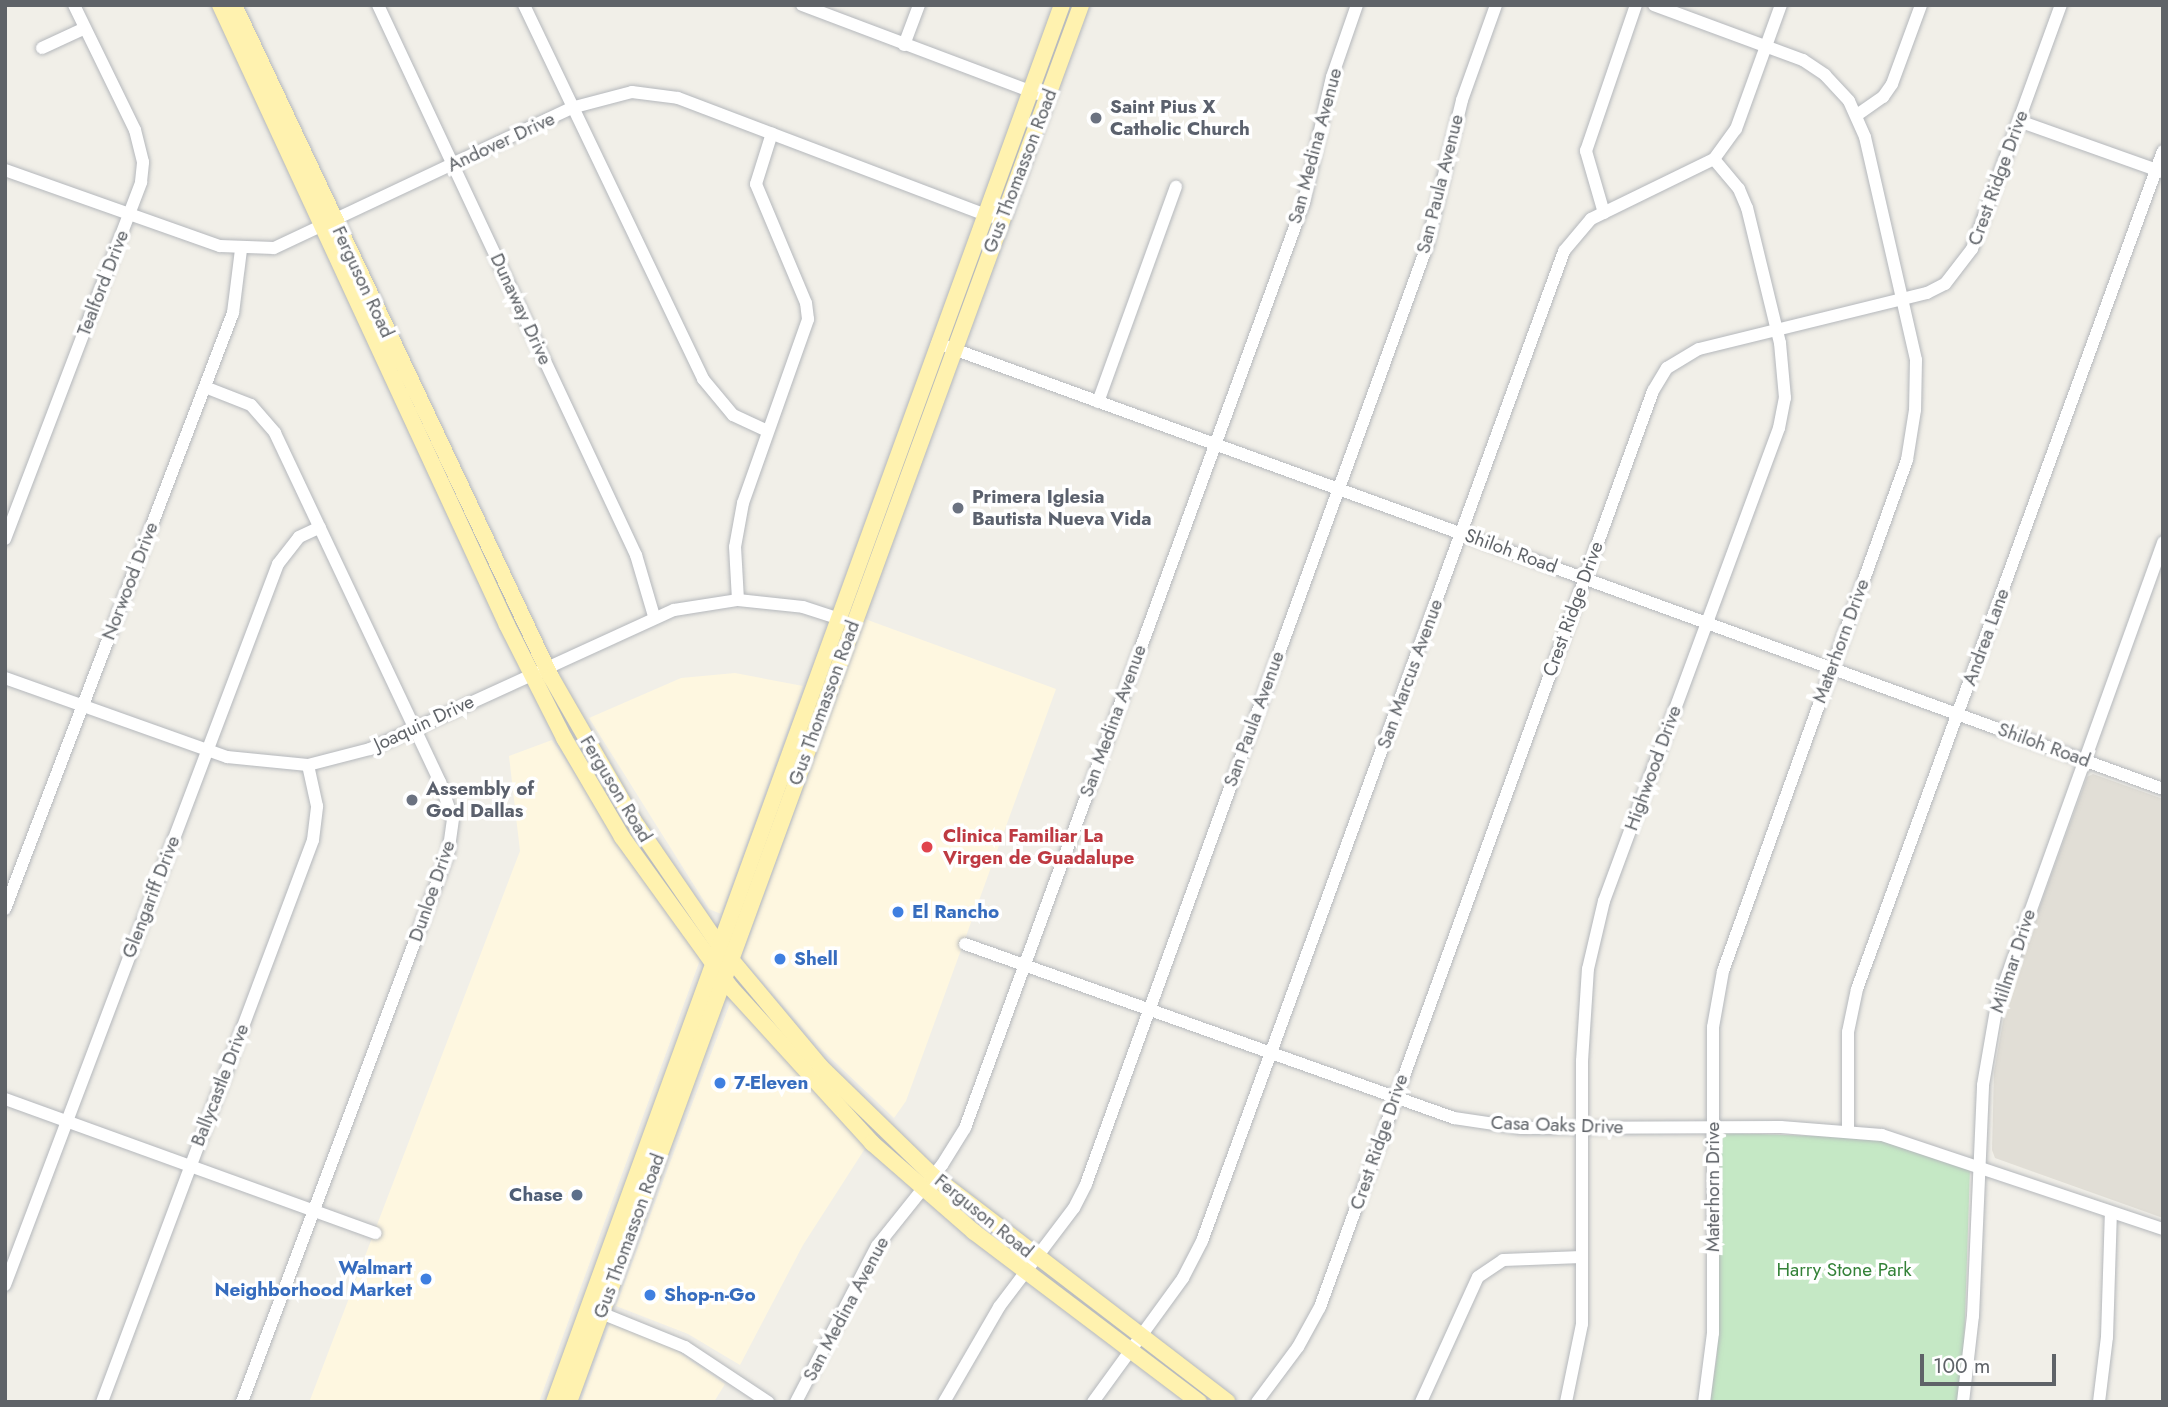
<!DOCTYPE html>
<style>
body{margin:0}
#map{position:relative;width:2168px;height:1407px;overflow:hidden;background:#f1efe8;font-family:Jost,sans-serif}
div>[style]{position:absolute}
[style*='--x']{left:calc(var(--x)*1px);top:calc(var(--y)*1px);width:calc(var(--w)*1px);rotate:calc(var(--a)*1deg)}
.commercial>*{inset:0;background:#fef7e0}
.education>*{inset:0;background:#e1ded6}
.green>*{inset:0;background:#c5e8c5}
.roads{filter:drop-shadow(0 0 2px #b5b8bc) drop-shadow(0 0 2px #b5b8bc)}
.minor>*{height:12px;margin:-6px;padding:0 6px;transform-origin:6px;border-radius:6px;background:#fff}
.major>*{height:16px;margin:-8px;padding:0 8px;transform-origin:8px;border-radius:8px;background:#fff2af}
.dots>*{width:19px;height:19px;translate:-50% -50%;box-sizing:border-box;border:4px solid #fff;border-radius:50%}
span{translate:-50% -50%;white-space:nowrap;text-align:center;line-height:1.15;-webkit-text-stroke:7px #fff;paint-order:stroke}
.worship-label{font-size:19px;color:#5b616d;font-weight:700}
.left{translate:0 -50%;text-align:left}
.street-label{font-size:19px;color:#5f6368}
.health-label{font-size:19px;color:#be3a42;font-weight:700}
.shop-label{font-size:19px;color:#366cbe;font-weight:700}
.right{translate:-100% -50%;text-align:right}
.service-label{font-size:19px;color:#4e5e75;font-weight:700}
.park-label{font-size:19px;color:#348238}
.frame{position:absolute;inset:0;border:7px solid #5f6368;pointer-events:none}
.scale{position:absolute;left:1920px;top:1354px;width:136px;height:32px;box-sizing:border-box;border:4px solid #5f6368;border-top:0;padding-left:9px;font-size:21px;line-height:24px;white-space:nowrap;color:#5f6368;-webkit-text-stroke:5px #fff;paint-order:stroke}
</style>
<div id="map">
<div class="commercial">
<div style="clip-path:polygon(865px 619px,1056px 689px,906px 1101px,894px 1118px,821px 1049px,742px 958px)"></div>
<div style="clip-path:polygon(735px 673px,803px 686px,721px 914px,709px 909px,589px 718px,681px 678px)"></div>
<div style="clip-path:polygon(552px 740px,700px 960px,539px 1402px,315px 1402px,310px 1400px,520px 851px,509px 756px)"></div>
<div style="clip-path:polygon(732px 998px,866px 1147px,803px 1245px,740px 1365px,688px 1334px,616px 1306px)"></div>
<div style="clip-path:polygon(610px 1324px,671px 1347px,725px 1384px,714px 1402px,581px 1402px)"></div>
</div>
<div class="education">
<div style="clip-path:polygon(2093px 774px,2163px 799px,2163px 1218px,1995px 1158px,1992px 1150px,1994px 1072px,2008px 994px,2087px 777px)"></div>
</div>
<div class="green">
<div style="clip-path:polygon(1726px 1133px,1872px 1138px,1970px 1168px,1964px 1348px,1957px 1402px,1710px 1402px,1717px 1355px,1721px 1137px)"></div>
</div>
<div class="roads">
<div class="minor">
<div style="--x:378;--y:5;--w:608;--a:64.87"></div>
<div style="--x:636;--y:555;--w:64;--a:73.6"></div>
<div style="--x:524;--y:5;--w:415;--a:64.4"></div>
<div style="--x:703;--y:379;--w:47;--a:50.2"></div>
<div style="--x:733;--y:415;--w:38;--a:25"></div>
<div style="--x:802;--y:5;--w:251;--a:20.7"></div>
<div style="--x:1654;--y:5;--w:159;--a:20.3"></div>
<div style="--x:1803;--y:60;--w:27;--a:34"></div>
<div style="--x:1825;--y:75;--w:35;--a:47"></div>
<div style="--x:1849;--y:101;--w:39;--a:66"></div>
<div style="--x:1865;--y:137;--w:229;--a:77.1"></div>
<div style="--x:1916;--y:360;--w:50;--a:91.1"></div>
<div style="--x:1915;--y:410;--w:51;--a:99.1"></div>
<div style="--x:1907;--y:460;--w:543;--a:109.8"></div>
<div style="--x:1723;--y:971;--w:57;--a:100.1"></div>
<div style="--x:1713;--y:1027;--w:306;--a:90"></div>
<div style="--x:1713;--y:1333;--w:70;--a:97.4"></div>
<div style="--x:904;--y:45;--w:43;--a:-69.4"></div>
<div style="--x:42;--y:48;--w:47;--a:-24.9"></div>
<div style="--x:1857;--y:115;--w:32;--a:-35"></div>
<div style="--x:1883;--y:97;--w:16;--a:-55"></div>
<div style="--x:1892;--y:84;--w:84;--a:-69.8"></div>
<div style="--x:2019;--y:121;--w:152;--a:19.6"></div>
<div style="--x:5;--y:170;--w:228;--a:19.5"></div>
<div style="--x:220;--y:246;--w:54;--a:2.1"></div>
<div style="--x:274;--y:248;--w:328;--a:-25.2"></div>
<div style="--x:571;--y:108;--w:63;--a:-14.7"></div>
<div style="--x:632;--y:92;--w:46;--a:7.4"></div>
<div style="--x:678;--y:98;--w:335;--a:20.8"></div>
<div style="--x:1604;--y:213;--w:65;--a:-106.2"></div>
<div style="--x:1586;--y:151;--w:154;--a:-71.1"></div>
<div style="--x:937;--y:343;--w:1305;--a:19.99"></div>
<div style="--x:205;--y:387;--w:49;--a:21.4"></div>
<div style="--x:251;--y:405;--w:37;--a:49"></div>
<div style="--x:275;--y:433;--w:386;--a:64.7"></div>
<div style="--x:440;--y:782;--w:39;--a:71"></div>
<div style="--x:453;--y:819;--w:34;--a:98"></div>
<div style="--x:448;--y:853;--w:586;--a:110.57"></div>
<div style="--x:1098;--y:402;--w:229;--a:-70.1"></div>
<div style="--x:5;--y:539;--w:382;--a:-69.1"></div>
<div style="--x:141;--y:182;--w:20;--a:-84"></div>
<div style="--x:143;--y:162;--w:33;--a:-104"></div>
<div style="--x:135;--y:130;--w:139;--a:-116"></div>
<div style="--x:738;--y:600;--w:53;--a:-93.2"></div>
<div style="--x:735;--y:547;--w:45;--a:-79.7"></div>
<div style="--x:743;--y:503;--w:195;--a:-70.5"></div>
<div style="--x:808;--y:319;--w:16;--a:-97"></div>
<div style="--x:806;--y:303;--w:129;--a:-112.8"></div>
<div style="--x:756;--y:184;--w:53;--a:-72.6"></div>
<div style="--x:5;--y:678;--w:236;--a:19.6"></div>
<div style="--x:227;--y:757;--w:81;--a:5.6"></div>
<div style="--x:308;--y:765;--w:64;--a:-14.5"></div>
<div style="--x:370;--y:749;--w:334;--a:-24.6"></div>
<div style="--x:674;--y:610;--w:65;--a:-8.9"></div>
<div style="--x:738;--y:600;--w:65;--a:6.1"></div>
<div style="--x:803;--y:607;--w:36;--a:18"></div>
<div style="--x:5;--y:909;--w:638;--a:-69.07"></div>
<div style="--x:233;--y:313;--w:64;--a:-82.8"></div>
<div style="--x:965;--y:944;--w:519;--a:19.59"></div>
<div style="--x:1454;--y:1118;--w:68;--a:8.5"></div>
<div style="--x:1521;--y:1128;--w:260;--a:-0.2"></div>
<div style="--x:1781;--y:1127;--w:101;--a:4.5"></div>
<div style="--x:1882;--y:1135;--w:296;--a:18.5"></div>
<div style="--x:5;--y:1099;--w:394;--a:19.9"></div>
<div style="--x:1848;--y:1130;--w:98;--a:-90"></div>
<div style="--x:1848;--y:1032;--w:44;--a:-78.2"></div>
<div style="--x:1857;--y:989;--w:892;--a:-69.94"></div>
<div style="--x:5;--y:1285;--w:771;--a:-69.26"></div>
<div style="--x:278;--y:564;--w:34;--a:-52"></div>
<div style="--x:299;--y:537;--w:23;--a:-25"></div>
<div style="--x:596;--y:1311;--w:96;--a:22"></div>
<div style="--x:685;--y:1347;--w:100;--a:33.5"></div>
<div style="--x:102;--y:1402;--w:600;--a:-69.42"></div>
<div style="--x:313;--y:840;--w:34;--a:-83"></div>
<div style="--x:317;--y:806;--w:42;--a:-102.4"></div>
<div style="--x:796;--y:1402;--w:176;--a:-62.6"></div>
<div style="--x:877;--y:1246;--w:104;--a:-51.3"></div>
<div style="--x:942;--y:1165;--w:44;--a:-58.1"></div>
<div style="--x:965;--y:1128;--w:986;--a:-69.89"></div>
<div style="--x:1304;--y:202;--w:128;--a:-77.4"></div>
<div style="--x:1332;--y:77;--w:76;--a:-70.9"></div>
<div style="--x:944;--y:1402;--w:110;--a:-59.9"></div>
<div style="--x:999;--y:1307;--w:124;--a:-52.9"></div>
<div style="--x:1074;--y:1208;--w:27;--a:-63"></div>
<div style="--x:1086;--y:1184;--w:998;--a:-70.02"></div>
<div style="--x:1427;--y:246;--w:150;--a:-76.5"></div>
<div style="--x:1462;--y:100;--w:101;--a:-70.3"></div>
<div style="--x:1093;--y:1402;--w:153;--a:-54"></div>
<div style="--x:1183;--y:1278;--w:42;--a:-62.8"></div>
<div style="--x:1202;--y:1241;--w:1054;--a:-69.91"></div>
<div style="--x:1564;--y:251;--w:42;--a:-49.8"></div>
<div style="--x:1591;--y:219;--w:137;--a:-26"></div>
<div style="--x:1714;--y:159;--w:37;--a:-54"></div>
<div style="--x:1736;--y:129;--w:132;--a:-70.1"></div>
<div style="--x:1257;--y:1402;--w:69;--a:-53.3"></div>
<div style="--x:1298;--y:1347;--w:46;--a:-61.2"></div>
<div style="--x:1320;--y:1307;--w:975;--a:-70.02"></div>
<div style="--x:1653;--y:391;--w:27;--a:-59"></div>
<div style="--x:1667;--y:368;--w:37;--a:-31"></div>
<div style="--x:1699;--y:349;--w:235;--a:-13.8"></div>
<div style="--x:1927;--y:293;--w:20;--a:-27"></div>
<div style="--x:1945;--y:284;--w:44;--a:-52.4"></div>
<div style="--x:1972;--y:249;--w:260;--a:-70"></div>
<div style="--x:1421;--y:1402;--w:137;--a:-65.5"></div>
<div style="--x:1478;--y:1277;--w:30;--a:-34"></div>
<div style="--x:1503;--y:1260;--w:79;--a:-2.2"></div>
<div style="--x:1566;--y:1402;--w:80;--a:-78.4"></div>
<div style="--x:1582;--y:1324;--w:263;--a:-90"></div>
<div style="--x:1582;--y:1061;--w:92;--a:-86.3"></div>
<div style="--x:1588;--y:969;--w:70;--a:-76.8"></div>
<div style="--x:1604;--y:901;--w:504;--a:-69.7"></div>
<div style="--x:1779;--y:428;--w:31;--a:-79"></div>
<div style="--x:1785;--y:398;--w:55;--a:-95.2"></div>
<div style="--x:1780;--y:343;--w:139;--a:-103.7"></div>
<div style="--x:1747;--y:208;--w:21;--a:-113"></div>
<div style="--x:1739;--y:189;--w:39;--a:-130"></div>
<div style="--x:1963;--y:1402;--w:87;--a:-83.4"></div>
<div style="--x:1973;--y:1316;--w:231;--a:-87.5"></div>
<div style="--x:1983;--y:1085;--w:82;--a:-80.2"></div>
<div style="--x:1997;--y:1004;--w:491;--a:-70.2"></div>
<div style="--x:2099;--y:1402;--w:65;--a:-83"></div>
<div style="--x:2107;--y:1337;--w:124;--a:-88.2"></div>
</div>
<div class="major">
<div style="--x:220;--y:5;--w:683;--a:65.16"></div>
<div style="--x:507;--y:625;--w:127;--a:63.2"></div>
<div style="--x:564;--y:738;--w:115;--a:59.6"></div>
<div style="--x:622;--y:837;--w:186;--a:54.2"></div>
<div style="--x:731;--y:988;--w:210;--a:47.7"></div>
<div style="--x:872;--y:1143;--w:135;--a:41.1"></div>
<div style="--x:974;--y:1232;--w:282;--a:37.1"></div>
<div style="--x:234;--y:5;--w:743;--a:64.75"></div>
<div style="--x:551;--y:677;--w:163;--a:60.1"></div>
<div style="--x:632;--y:818;--w:154;--a:55.6"></div>
<div style="--x:719;--y:945;--w:158;--a:50.1"></div>
<div style="--x:820;--y:1066;--w:158;--a:44.2"></div>
<div style="--x:933;--y:1176;--w:371;--a:37.5"></div>
<div style="--x:554;--y:1402;--w:1486;--a:-70.02"></div>
<div style="--x:569;--y:1402;--w:1488;--a:-69.87"></div>
</div>
</div>
<div class="dots">
<div style="left:1096px;top:118px;background:#6b7280"></div>
<div style="left:958px;top:508px;background:#6b7280"></div>
<div style="left:412px;top:800px;background:#6b7280"></div>
<div style="left:927px;top:847px;background:#e0444e"></div>
<div style="left:898px;top:912px;background:#3f7fe0"></div>
<div style="left:780px;top:959px;background:#3f7fe0"></div>
<div style="left:720px;top:1083px;background:#3f7fe0"></div>
<div style="left:577px;top:1195px;background:#5c6f8a"></div>
<div style="left:426px;top:1279px;background:#3f7fe0"></div>
<div style="left:650px;top:1295px;background:#3f7fe0"></div>
</div>
<div class="worship-label">
<span class="left" style="left:1110px;top:118px">Saint Pius X<br>Catholic Church</span>
<span class="left" style="left:972px;top:508px">Primera Iglesia<br>Bautista Nueva Vida</span>
<span class="left" style="left:426px;top:800px">Assembly of<br>God Dallas</span>
</div>
<div class="street-label">
<span style="left:501px;top:142px;rotate:-25deg">Andover Drive</span>
<span style="left:1315px;top:146px;rotate:-75deg">San Medina Avenue</span>
<span style="left:1020px;top:171px;rotate:-69deg">Gus Thomasson Road</span>
<span style="left:1998px;top:178px;rotate:-70deg">Crest Ridge Drive</span>
<span style="left:1440px;top:184px;rotate:-76deg">San Paula Avenue</span>
<span style="left:363px;top:282px;rotate:65deg">Ferguson Road</span>
<span style="left:103px;top:283px;rotate:-69deg">Tealford Drive</span>
<span style="left:521px;top:309px;rotate:65deg">Dunaway Drive</span>
<span style="left:1511px;top:551px;rotate:20deg">Shiloh Road</span>
<span style="left:130px;top:581px;rotate:-69deg">Norwood Drive</span>
<span style="left:1573px;top:609px;rotate:-70deg">Crest Ridge Drive</span>
<span style="left:1986px;top:637px;rotate:-70deg">Andrea Lane</span>
<span style="left:1841px;top:641px;rotate:-70deg">Materhorn Drive</span>
<span style="left:1410px;top:674px;rotate:-70deg">San Marcus Avenue</span>
<span style="left:824px;top:703px;rotate:-70deg">Gus Thomasson Road</span>
<span style="left:1254px;top:719px;rotate:-70deg">San Paula Avenue</span>
<span style="left:1113px;top:721px;rotate:-70deg">San Medina Avenue</span>
<span style="left:424px;top:723px;rotate:-25deg">Joaquin Drive</span>
<span style="left:2044px;top:745px;rotate:20deg">Shiloh Road</span>
<span style="left:1653px;top:768px;rotate:-70deg">Highwood Drive</span>
<span style="left:616px;top:789px;rotate:59deg">Ferguson Road</span>
<span style="left:432px;top:891px;rotate:-71deg">Dunloe Drive</span>
<span style="left:151px;top:897px;rotate:-69deg">Glengariff Drive</span>
<span style="left:2013px;top:961px;rotate:-72deg">Millmar Drive</span>
<span style="left:220px;top:1085px;rotate:-69deg">Ballycastle Drive</span>
<span style="left:1557px;top:1125px;rotate:2deg">Casa Oaks Drive</span>
<span style="left:1379px;top:1142px;rotate:-71deg">Crest Ridge Drive</span>
<span style="left:1713px;top:1187px;rotate:-90deg">Materhorn Drive</span>
<span style="left:984px;top:1216px;rotate:39deg">Ferguson Road</span>
<span style="left:629px;top:1236px;rotate:-70deg">Gus Thomasson Road</span>
<span style="left:846px;top:1309px;rotate:-62deg">San Medina Avenue</span>
</div>
<div class="health-label">
<span class="left" style="left:943px;top:847px">Clinica Familiar La<br>Virgen de Guadalupe</span>
</div>
<div class="shop-label">
<span class="left" style="left:912px;top:912px">El Rancho</span>
<span class="left" style="left:794px;top:959px">Shell</span>
<span class="left" style="left:734px;top:1083px">7-Eleven</span>
<span class="right" style="left:412px;top:1279px">Walmart<br>Neighborhood Market</span>
<span class="left" style="left:664px;top:1295px">Shop-n-Go</span>
</div>
<div class="service-label">
<span class="right" style="left:563px;top:1195px">Chase</span>
</div>
<div class="park-label">
<span style="left:1844px;top:1270px">Harry Stone Park</span>
</div>
<div class="frame"></div>
<div class="scale">100 m</div>
</div>
